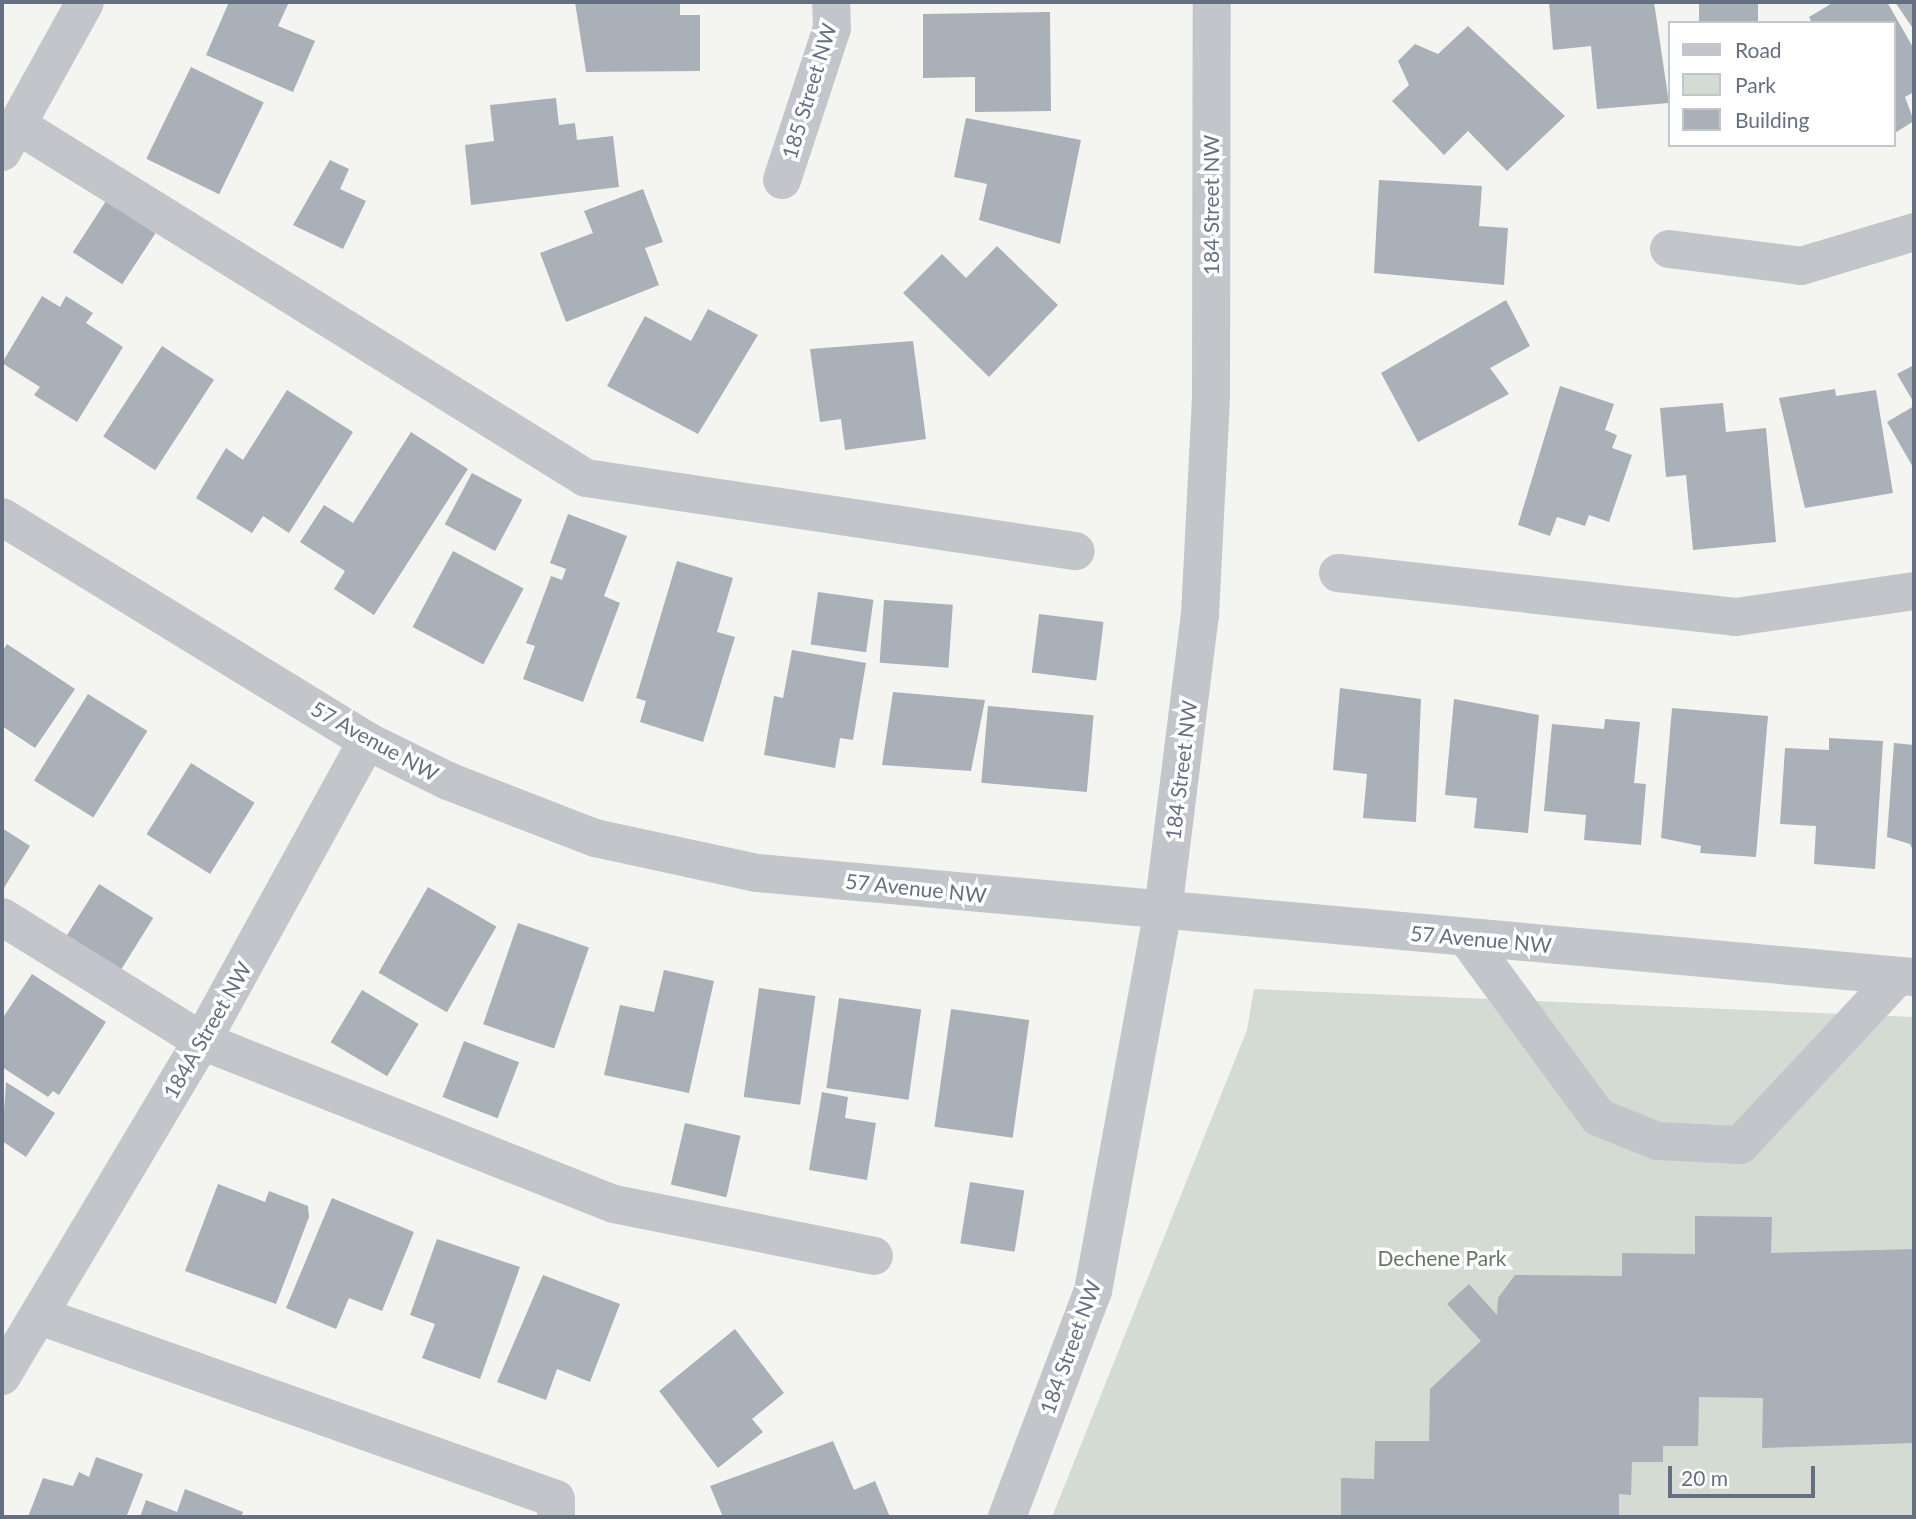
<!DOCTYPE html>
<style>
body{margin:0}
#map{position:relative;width:1916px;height:1519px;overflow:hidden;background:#f4f5f0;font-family:Lato,sans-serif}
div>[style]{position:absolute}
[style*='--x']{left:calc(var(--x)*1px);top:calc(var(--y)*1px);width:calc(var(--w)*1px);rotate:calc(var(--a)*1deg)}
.green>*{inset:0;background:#d4dbd2}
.building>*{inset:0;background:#aab0b7;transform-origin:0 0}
.minor>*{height:38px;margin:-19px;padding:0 19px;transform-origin:19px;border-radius:19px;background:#c2c5c9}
span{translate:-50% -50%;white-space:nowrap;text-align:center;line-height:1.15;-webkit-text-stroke:7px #fff;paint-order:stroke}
.street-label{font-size:21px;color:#647082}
.park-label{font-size:21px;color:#647962}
.frame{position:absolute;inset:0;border:4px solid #647082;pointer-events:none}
.legend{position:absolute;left:1668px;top:21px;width:228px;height:126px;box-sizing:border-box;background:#fff;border:2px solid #c1c6cd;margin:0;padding:9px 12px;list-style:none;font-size:21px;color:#647082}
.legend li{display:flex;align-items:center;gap:14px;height:35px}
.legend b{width:35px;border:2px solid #c1c6cd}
.scale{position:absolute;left:1668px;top:1466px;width:147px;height:32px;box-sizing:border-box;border:4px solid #647082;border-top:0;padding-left:9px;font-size:21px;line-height:24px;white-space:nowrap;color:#647082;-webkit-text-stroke:5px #fff;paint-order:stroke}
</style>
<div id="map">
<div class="green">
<div style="clip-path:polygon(1254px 989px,1914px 1017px,1914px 1517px,1052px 1517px,1247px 1030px)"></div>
</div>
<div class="building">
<div style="clip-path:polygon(229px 2px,289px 2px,278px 26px,315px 41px,293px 92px,206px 55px)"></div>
<div style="clip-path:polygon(575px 2px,680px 2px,680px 15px,700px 15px,700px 71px,586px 72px)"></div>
<div style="clip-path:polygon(1549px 2px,1654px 2px,1669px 103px,1597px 109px,1591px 46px,1553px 50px)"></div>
<div style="left:1699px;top:2px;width:59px;height:21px"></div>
<div style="clip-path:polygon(1834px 2px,1887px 2px,1914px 49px,1914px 92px,1905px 97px,1914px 121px,1893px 134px,1893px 23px,1812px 23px,1809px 17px)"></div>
<div style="clip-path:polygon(1895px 2px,1914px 2px,1914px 30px)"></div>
<div style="clip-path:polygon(1050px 12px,1051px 111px,975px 112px,975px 77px,923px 78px,923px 14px)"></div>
<div style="clip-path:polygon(1468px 26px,1565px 116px,1507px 171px,1468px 131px,1444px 155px,1392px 101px,1409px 85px,1398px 61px,1415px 44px,1438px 54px)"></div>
<div style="left:191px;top:67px;width:81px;height:102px;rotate:26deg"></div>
<div style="clip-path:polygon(556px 98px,559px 125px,575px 123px,577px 140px,613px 136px,619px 187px,471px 205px,465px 145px,494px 141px,490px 105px)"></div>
<div style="clip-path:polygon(966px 118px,1081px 140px,1060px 244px,979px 220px,987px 184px,954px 177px)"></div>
<div style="clip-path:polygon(330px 160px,349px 169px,340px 189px,366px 201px,343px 249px,293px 225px)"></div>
<div style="clip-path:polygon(1379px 180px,1482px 186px,1479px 226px,1508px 228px,1504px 285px,1374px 273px)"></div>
<div style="clip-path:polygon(643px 189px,663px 242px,645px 248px,659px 285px,566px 322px,540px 253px,593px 233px,584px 211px)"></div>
<div style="left:106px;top:201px;width:59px;height:61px;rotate:33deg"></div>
<div style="clip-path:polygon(997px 246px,1058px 305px,989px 377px,903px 293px,942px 254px,966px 278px)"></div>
<div style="clip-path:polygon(42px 296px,60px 307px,66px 296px,93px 313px,86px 323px,123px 347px,77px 422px,34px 395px,40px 387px,2px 363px)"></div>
<div style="clip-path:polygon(1506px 300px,1530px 346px,1490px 368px,1509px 394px,1418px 442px,1381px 373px)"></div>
<div style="clip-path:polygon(708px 309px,758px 335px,698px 434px,607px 386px,645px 316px,691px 341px)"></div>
<div style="clip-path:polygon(913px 341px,926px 439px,845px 450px,841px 419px,820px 422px,810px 349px)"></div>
<div style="left:162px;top:346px;width:62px;height:108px;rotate:33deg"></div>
<div style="clip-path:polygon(1914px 365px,1914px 403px,1897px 374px)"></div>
<div style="clip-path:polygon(1560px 386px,1614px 404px,1605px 430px,1617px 435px,1612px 448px,1632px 455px,1609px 522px,1589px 515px,1585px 526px,1557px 517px,1550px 536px,1518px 525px)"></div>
<div style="clip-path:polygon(1835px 389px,1836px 396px,1876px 390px,1893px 493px,1805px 508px,1779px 398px)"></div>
<div style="clip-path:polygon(287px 390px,353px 432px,289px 533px,263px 516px,252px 533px,196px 498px,226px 448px,243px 460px)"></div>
<div style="clip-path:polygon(1723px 403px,1726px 432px,1766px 428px,1776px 542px,1693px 550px,1686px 475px,1666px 477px,1660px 408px)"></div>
<div style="clip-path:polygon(1914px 406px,1914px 469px,1887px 422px)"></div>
<div style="clip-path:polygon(411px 432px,468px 469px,374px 615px,334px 589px,345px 571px,300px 542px,324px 505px,353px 523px)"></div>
<div style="left:472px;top:473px;width:57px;height:58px;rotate:28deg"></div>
<div style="clip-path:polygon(568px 514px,627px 536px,604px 596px,620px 603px,583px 702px,523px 679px,535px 646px,526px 643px,551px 576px,562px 580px,566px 569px,550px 563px)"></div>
<div style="left:453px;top:551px;width:80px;height:86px;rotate:28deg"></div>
<div style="clip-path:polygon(677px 561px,733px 578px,717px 632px,735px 637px,703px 742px,640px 722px,646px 701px,636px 698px)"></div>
<div style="left:818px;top:592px;width:56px;height:53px;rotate:8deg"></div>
<div style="left:884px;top:600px;width:69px;height:63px;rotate:4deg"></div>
<div style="left:1039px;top:614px;width:65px;height:59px;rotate:7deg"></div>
<div style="clip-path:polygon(7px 644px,75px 689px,35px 748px,2px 726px,2px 652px)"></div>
<div style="clip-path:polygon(792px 650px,866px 663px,853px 740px,840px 738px,835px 768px,764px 755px,774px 696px,783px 698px)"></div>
<div style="clip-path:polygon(1340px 688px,1421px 699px,1416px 822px,1363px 818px,1367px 774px,1333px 770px)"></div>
<div style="clip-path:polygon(893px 692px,985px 700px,971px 771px,882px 765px)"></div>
<div style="left:88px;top:694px;width:70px;height:102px;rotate:32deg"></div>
<div style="clip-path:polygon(1454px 699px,1539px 715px,1528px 833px,1474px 828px,1477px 798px,1445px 795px)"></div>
<div style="left:988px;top:706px;width:106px;height:77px;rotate:5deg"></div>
<div style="clip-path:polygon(1672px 708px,1768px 716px,1756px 857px,1700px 853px,1701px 846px,1661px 838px)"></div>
<div style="clip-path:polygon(1605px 719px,1640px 722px,1634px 783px,1646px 784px,1641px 845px,1584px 840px,1586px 815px,1544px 811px,1552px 724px,1604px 729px)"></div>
<div style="clip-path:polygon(1829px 738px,1883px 741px,1875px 869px,1814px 864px,1816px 826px,1780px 824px,1785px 748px,1829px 750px)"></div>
<div style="clip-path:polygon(1894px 743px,1914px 745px,1914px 853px,1910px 844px,1887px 837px)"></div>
<div style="left:191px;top:763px;width:75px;height:84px;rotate:32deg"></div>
<div style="clip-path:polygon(2px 828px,30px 846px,2px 891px)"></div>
<div style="left:99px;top:884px;width:64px;height:61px;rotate:32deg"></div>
<div style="left:428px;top:887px;width:79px;height:99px;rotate:30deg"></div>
<div style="left:518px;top:923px;width:75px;height:107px;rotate:19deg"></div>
<div style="clip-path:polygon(664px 970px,714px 981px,689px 1093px,604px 1075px,620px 1005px,654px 1012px)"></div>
<div style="clip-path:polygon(32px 974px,106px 1022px,59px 1095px,53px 1091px,48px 1097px,2px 1067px,2px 1019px)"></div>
<div style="left:759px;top:988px;width:57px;height:110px;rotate:8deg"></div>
<div style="left:362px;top:990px;width:66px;height:61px;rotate:31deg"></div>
<div style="left:839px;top:998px;width:83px;height:91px;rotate:8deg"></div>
<div style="left:951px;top:1009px;width:79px;height:119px;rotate:8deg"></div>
<div style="left:464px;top:1041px;width:59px;height:60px;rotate:21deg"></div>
<div style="clip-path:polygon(6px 1082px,55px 1113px,26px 1157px,2px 1141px)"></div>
<div style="clip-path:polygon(822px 1092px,848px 1097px,845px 1118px,876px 1123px,867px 1180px,809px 1170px)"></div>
<div style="left:685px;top:1123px;width:57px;height:63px;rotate:13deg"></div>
<div style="left:970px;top:1182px;width:55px;height:62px;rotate:9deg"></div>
<div style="clip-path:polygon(218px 1184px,265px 1202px,269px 1191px,308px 1206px,309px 1217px,276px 1304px,185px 1271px)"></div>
<div style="clip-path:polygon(332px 1198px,414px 1232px,382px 1311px,349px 1298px,336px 1329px,286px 1308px)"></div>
<div style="clip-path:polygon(1695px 1216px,1772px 1217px,1771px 1253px,1914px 1249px,1914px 1443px,1762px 1448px,1763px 1398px,1699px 1397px,1698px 1446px,1663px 1446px,1663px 1462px,1632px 1462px,1631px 1495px,1619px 1494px,1619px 1517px,1341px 1517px,1341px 1478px,1374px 1479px,1375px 1441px,1429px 1441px,1430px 1389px,1481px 1341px,1447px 1304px,1469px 1284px,1497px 1315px,1498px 1298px,1515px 1275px,1622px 1276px,1622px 1253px,1695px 1254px)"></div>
<div style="clip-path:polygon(437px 1239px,520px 1267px,480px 1379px,422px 1358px,435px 1324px,410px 1315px)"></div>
<div style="clip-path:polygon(543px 1275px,620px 1304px,590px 1382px,557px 1369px,546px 1400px,497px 1382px)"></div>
<div style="clip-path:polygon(735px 1329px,784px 1393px,752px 1419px,763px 1432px,718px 1468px,659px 1391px)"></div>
<div style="clip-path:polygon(833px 1441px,854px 1490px,875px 1481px,890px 1517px,723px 1517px,710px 1486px)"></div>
<div style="clip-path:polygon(96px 1457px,143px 1474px,127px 1515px,28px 1517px,43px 1478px,73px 1486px,79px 1472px,89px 1477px)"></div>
<div style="clip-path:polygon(185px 1489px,243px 1512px,241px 1517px,140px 1517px,146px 1500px,177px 1512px)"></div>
</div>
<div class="minor">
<div style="--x:19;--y:126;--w:667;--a:31.83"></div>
<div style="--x:586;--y:478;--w:495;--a:8.5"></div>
<div style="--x:2;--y:152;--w:171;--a:-61"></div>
<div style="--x:782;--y:180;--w:160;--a:-71.8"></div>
<div style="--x:832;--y:28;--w:26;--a:-92"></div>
<div style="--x:1669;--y:249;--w:133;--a:7.3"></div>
<div style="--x:1801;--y:266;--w:118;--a:-16.7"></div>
<div style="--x:2;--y:517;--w:428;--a:31.5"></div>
<div style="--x:367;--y:741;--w:90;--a:26.3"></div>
<div style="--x:448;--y:781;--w:158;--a:21.2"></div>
<div style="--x:595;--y:838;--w:166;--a:12.2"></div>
<div style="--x:757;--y:873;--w:1162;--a:5.14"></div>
<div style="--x:1338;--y:573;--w:400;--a:6.3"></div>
<div style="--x:1736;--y:617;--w:180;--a:-8.3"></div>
<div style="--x:2;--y:917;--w:235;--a:31.8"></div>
<div style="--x:202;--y:1041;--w:443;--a:21.6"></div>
<div style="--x:614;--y:1204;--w:265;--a:11.3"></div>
<div style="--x:1466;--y:937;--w:223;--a:53.7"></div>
<div style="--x:1598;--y:1117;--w:64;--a:22.1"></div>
<div style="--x:1657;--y:1141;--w:83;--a:2.8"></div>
<div style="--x:1740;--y:1145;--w:231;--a:-46.9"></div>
<div style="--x:40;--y:1316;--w:547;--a:19.53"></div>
<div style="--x:556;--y:1499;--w:18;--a:90"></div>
<div style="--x:2;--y:1376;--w:390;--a:-59.2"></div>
<div style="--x:202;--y:1041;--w:342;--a:-61.2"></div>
<div style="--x:1007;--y:1517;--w:242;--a:-69.2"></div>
<div style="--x:1093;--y:1291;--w:386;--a:-79.6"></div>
<div style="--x:1163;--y:911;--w:298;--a:-82.9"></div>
<div style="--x:1200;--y:615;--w:220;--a:-87.1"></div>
<div style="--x:1211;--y:395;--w:393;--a:-89.9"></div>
</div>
<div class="street-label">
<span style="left:809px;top:91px;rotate:-73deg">185 Street NW</span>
<span style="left:1211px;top:205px;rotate:-90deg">184 Street NW</span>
<span style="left:375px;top:741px;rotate:29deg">57 Avenue NW</span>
<span style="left:1181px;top:770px;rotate:-83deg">184 Street NW</span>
<span style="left:916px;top:888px;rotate:6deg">57 Avenue NW</span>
<span style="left:1481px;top:939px;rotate:5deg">57 Avenue NW</span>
<span style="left:207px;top:1030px;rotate:-60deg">184A Street NW</span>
<span style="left:1070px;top:1347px;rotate:-70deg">184 Street NW</span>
</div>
<div class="park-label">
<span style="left:1442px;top:1258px">Dechene Park</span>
</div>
<div class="frame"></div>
<ul class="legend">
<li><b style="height:9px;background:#c2c5c9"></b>Road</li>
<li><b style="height:19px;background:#d4dbd2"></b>Park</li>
<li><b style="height:19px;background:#aab0b7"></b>Building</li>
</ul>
<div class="scale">20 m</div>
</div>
